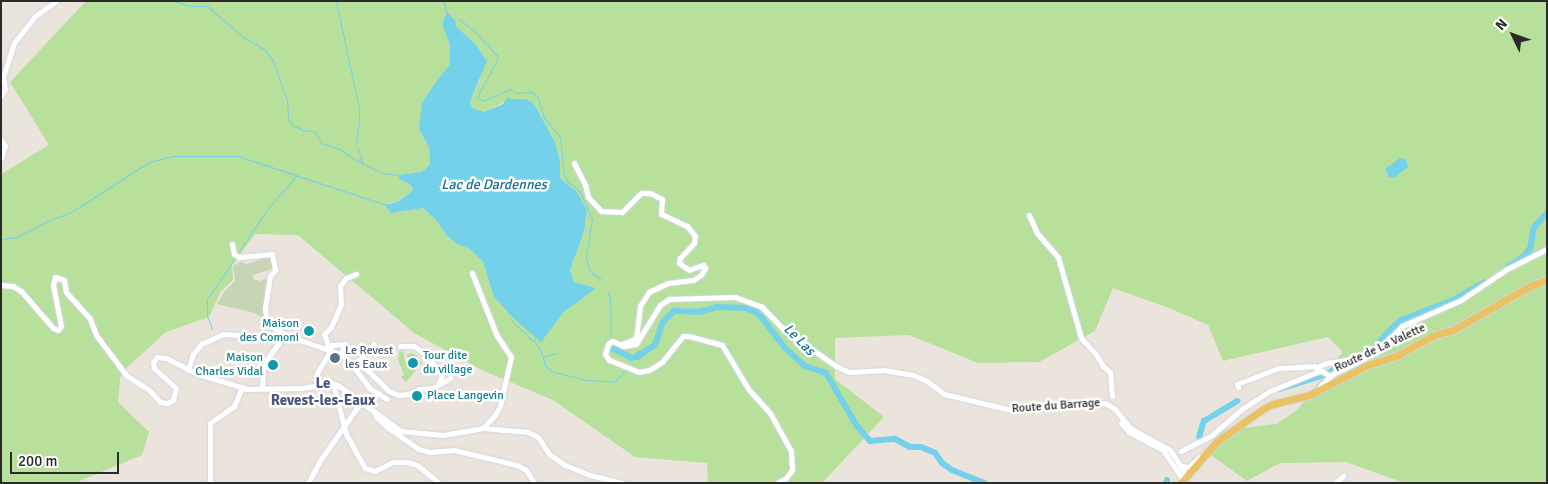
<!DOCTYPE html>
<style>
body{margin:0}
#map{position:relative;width:1548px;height:484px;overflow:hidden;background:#ebe4dc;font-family:Signika,sans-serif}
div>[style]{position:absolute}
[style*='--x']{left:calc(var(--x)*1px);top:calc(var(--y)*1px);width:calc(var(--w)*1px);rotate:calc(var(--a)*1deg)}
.green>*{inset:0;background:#b7e09b}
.cemetery>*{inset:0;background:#c6d5b4}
.water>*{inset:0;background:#73d2e9}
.stream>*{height:1px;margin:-0.5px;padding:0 0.5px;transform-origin:0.5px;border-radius:0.5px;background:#73d2e9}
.river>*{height:6px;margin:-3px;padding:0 3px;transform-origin:3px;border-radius:3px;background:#73d2e9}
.roads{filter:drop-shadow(0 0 1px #d2d6e2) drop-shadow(0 0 1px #d2d6e2)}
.minor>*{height:5px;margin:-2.5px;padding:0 2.5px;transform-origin:2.5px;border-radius:2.5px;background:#fff}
.major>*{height:7px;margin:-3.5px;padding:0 3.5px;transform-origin:3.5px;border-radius:3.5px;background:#ebc262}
.dots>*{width:14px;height:14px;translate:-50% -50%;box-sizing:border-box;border:2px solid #fff;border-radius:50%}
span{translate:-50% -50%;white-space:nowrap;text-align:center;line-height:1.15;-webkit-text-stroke:5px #fff;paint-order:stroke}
.culture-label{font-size:12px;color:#0d838f}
.right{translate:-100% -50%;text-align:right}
.left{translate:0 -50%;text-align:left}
.street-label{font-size:12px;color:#2a2a2a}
.service-label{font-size:12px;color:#4e5e75}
.water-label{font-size:14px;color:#137195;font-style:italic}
.quarter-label{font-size:15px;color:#4c5779;font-weight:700}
.frame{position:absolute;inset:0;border:2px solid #2a2a2a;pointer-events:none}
.north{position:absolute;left:1488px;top:10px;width:50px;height:50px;-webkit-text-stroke:4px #fff;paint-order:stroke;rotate:312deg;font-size:14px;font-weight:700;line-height:20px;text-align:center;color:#2a2a2a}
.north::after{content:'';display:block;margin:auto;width:18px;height:22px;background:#2a2a2a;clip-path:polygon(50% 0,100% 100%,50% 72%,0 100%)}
.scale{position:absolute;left:10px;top:452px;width:109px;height:22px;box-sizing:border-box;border:2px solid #2a2a2a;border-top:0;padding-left:6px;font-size:15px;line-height:18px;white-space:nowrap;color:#2a2a2a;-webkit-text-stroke:4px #fff;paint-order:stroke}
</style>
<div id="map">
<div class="green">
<div style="clip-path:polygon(evenodd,86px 1px,1547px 1px,1547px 483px,1404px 483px,1346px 462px,1280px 463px,1247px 481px,1208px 453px,1219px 431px,1277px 424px,1298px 409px,1343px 352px,1328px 337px,1223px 361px,1208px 325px,1169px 308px,1113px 288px,1095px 331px,1039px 362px,978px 363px,909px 335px,835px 338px,835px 379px,884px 417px,822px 483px,796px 483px,782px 480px,775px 483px,708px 483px,707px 463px,635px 457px,553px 400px,484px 371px,414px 333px,298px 235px,255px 234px,232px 265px,233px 280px,221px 291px,209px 317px,166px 332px,121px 373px,118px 402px,149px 432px,142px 455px,75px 483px,1px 483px,1px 174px,49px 145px,10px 82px,86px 1px,447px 12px,456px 26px,476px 45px,480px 80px,470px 102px,472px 109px,484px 112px,510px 99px,526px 99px,534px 104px,555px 142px,560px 161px,560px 178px,577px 192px,587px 211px,584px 232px,570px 270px,574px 282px,595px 288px,564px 312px,541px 341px,512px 317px,494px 297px,483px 262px,470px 249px,457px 244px,447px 236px,436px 220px,423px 208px,391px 213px,388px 203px,399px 201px,413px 190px,410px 184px,400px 180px,398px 175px,421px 172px,430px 165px,429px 147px,419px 130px,435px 83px,450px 64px,450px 45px,442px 24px,447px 12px)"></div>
<div style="clip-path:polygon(401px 351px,404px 353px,405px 362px,408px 361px,407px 354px,411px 353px,416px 355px,422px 363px,406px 382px,401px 377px,404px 374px,398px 360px,399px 352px)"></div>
</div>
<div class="cemetery">
<div style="clip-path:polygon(266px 256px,270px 256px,274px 268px,253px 275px,253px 279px,260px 281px,268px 278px,266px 321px,255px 313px,217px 304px,224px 292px,235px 281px,233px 266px,240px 262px,247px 264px,262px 259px)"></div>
</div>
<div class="water">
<div style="clip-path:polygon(447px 12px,455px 20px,456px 26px,476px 45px,487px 61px,470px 102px,472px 108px,484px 112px,503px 104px,508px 96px,510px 99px,526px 99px,534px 104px,555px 142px,560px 161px,560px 178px,577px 192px,587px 211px,584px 232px,570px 270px,574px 282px,596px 288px,564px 312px,541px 342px,512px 317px,494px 297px,483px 262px,470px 249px,457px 244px,447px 236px,436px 220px,423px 208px,391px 213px,385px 205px,399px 201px,413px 190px,410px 184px,400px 180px,398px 175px,421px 172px,430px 165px,429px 147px,419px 130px,422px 103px,435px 83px,450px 64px,450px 45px,442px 24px)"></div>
<div style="clip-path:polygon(1400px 158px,1406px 159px,1408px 167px,1394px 178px,1389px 177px,1385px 169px)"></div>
<div style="clip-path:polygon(643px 350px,643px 357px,639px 360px,632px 360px,636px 352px)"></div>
</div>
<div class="stream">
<div style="--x:174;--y:1;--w:17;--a:17"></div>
<div style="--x:190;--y:6;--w:17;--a:0"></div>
<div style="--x:207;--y:6;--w:48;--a:40.7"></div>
<div style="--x:243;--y:37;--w:24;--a:30"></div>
<div style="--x:264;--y:49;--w:13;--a:51"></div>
<div style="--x:272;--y:59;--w:44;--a:69.9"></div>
<div style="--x:287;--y:100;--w:19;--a:87"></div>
<div style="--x:288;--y:119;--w:8;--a:50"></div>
<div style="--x:293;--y:125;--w:11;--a:27"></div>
<div style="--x:303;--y:130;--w:12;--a:9"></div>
<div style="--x:315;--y:132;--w:13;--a:61"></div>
<div style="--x:321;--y:143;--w:20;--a:18"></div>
<div style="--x:340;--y:149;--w:17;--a:36"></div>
<div style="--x:354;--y:159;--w:31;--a:27"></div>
<div style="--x:382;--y:173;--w:15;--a:8"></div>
<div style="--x:336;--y:1;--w:109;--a:77.9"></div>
<div style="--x:359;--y:108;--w:12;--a:90"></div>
<div style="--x:359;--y:120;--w:22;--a:98"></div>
<div style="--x:443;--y:1;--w:12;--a:70"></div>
<div style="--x:459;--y:19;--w:21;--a:39"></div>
<div style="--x:475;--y:32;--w:33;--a:47"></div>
<div style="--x:497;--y:56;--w:4;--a:90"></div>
<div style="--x:497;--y:60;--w:42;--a:118.4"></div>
<div style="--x:477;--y:97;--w:7;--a:34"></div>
<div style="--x:483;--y:101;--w:30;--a:-24"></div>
<div style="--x:510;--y:89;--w:6;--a:39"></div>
<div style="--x:515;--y:93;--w:17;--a:-3"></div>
<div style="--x:532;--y:92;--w:6;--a:39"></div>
<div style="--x:537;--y:96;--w:23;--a:72"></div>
<div style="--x:544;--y:118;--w:25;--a:50"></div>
<div style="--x:560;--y:137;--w:37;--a:84"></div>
<div style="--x:564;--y:174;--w:8;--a:67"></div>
<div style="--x:567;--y:181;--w:17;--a:40"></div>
<div style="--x:580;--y:192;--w:30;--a:66"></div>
<div style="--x:592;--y:219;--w:39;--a:99"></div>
<div style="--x:586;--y:258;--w:14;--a:73"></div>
<div style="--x:590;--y:271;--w:15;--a:37"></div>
<div style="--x:357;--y:146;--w:19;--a:72"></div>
<div style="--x:1;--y:239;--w:16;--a:-7"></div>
<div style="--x:17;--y:237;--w:32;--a:-28"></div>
<div style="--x:45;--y:222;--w:30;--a:-21"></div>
<div style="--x:73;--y:211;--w:90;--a:-32.8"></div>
<div style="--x:149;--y:162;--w:25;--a:-14"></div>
<div style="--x:173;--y:156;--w:65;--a:0"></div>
<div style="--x:238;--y:156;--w:156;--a:18.3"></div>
<div style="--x:238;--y:253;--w:54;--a:-56.3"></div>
<div style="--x:268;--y:208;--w:44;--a:-48.7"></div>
<div style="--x:607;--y:292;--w:7;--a:63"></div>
<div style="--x:610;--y:298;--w:40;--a:88.6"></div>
<div style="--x:510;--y:319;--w:32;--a:44"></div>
<div style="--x:212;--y:329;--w:15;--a:-110"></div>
<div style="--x:207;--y:315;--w:16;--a:-90"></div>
<div style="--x:207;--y:299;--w:51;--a:-55.4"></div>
<div style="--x:535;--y:337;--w:4;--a:104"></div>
<div style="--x:534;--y:341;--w:10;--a:53"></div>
<div style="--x:540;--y:349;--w:17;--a:73"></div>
<div style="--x:545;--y:365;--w:8;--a:45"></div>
<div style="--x:551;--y:371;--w:38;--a:14"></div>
<div style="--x:588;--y:380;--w:26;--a:4"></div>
<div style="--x:614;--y:382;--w:17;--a:-45"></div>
<div style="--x:543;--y:357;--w:14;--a:-17"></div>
</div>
<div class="river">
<div style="--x:1509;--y:266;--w:17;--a:-33"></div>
<div style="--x:1523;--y:257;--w:11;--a:-49"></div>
<div style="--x:1530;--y:249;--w:22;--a:-80"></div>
<div style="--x:1534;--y:227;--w:19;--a:-47"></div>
<div style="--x:1401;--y:320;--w:56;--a:-21"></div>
<div style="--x:1453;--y:300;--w:36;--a:-30"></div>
<div style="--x:610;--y:347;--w:25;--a:27"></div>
<div style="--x:632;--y:358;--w:6;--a:-18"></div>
<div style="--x:638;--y:356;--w:20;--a:-33"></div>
<div style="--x:655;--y:345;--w:24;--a:-71"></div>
<div style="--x:663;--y:322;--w:16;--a:-45"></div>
<div style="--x:674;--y:311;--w:25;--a:2"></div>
<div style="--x:699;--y:312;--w:19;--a:-16"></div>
<div style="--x:717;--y:307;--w:29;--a:2"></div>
<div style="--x:746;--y:308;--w:11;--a:22"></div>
<div style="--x:756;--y:312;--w:10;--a:45"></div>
<div style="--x:763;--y:319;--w:38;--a:53"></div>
<div style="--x:786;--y:349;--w:25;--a:42"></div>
<div style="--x:805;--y:366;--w:22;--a:18"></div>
<div style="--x:826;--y:373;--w:61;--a:59.7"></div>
<div style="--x:857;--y:426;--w:20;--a:49"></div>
<div style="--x:870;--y:441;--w:25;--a:-5"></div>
<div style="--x:895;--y:439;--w:17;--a:28"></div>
<div style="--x:910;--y:447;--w:11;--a:0"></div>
<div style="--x:921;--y:447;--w:15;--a:23"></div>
<div style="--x:935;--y:453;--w:12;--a:55"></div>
<div style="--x:942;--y:463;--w:12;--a:35"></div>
<div style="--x:952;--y:470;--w:35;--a:22"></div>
<div style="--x:1280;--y:389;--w:43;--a:-17.6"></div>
<div style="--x:1321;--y:376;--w:56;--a:-25.2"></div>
<div style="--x:1372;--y:352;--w:23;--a:-52"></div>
<div style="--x:1386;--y:334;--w:19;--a:-43"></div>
<div style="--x:1199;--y:437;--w:17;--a:-73"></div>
<div style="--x:1204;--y:421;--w:39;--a:-31"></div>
<div style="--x:1166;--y:483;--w:3;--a:-72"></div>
</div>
<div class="roads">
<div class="minor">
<div style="--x:1;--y:96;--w:8;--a:-60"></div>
<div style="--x:5;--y:89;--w:12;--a:-99"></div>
<div style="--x:3;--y:77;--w:36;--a:-72"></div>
<div style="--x:14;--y:43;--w:33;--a:-52"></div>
<div style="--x:34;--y:17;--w:27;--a:-36"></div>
<div style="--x:1;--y:140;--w:7;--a:56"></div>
<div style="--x:5;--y:146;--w:13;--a:108"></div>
<div style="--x:574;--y:163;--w:25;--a:63"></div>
<div style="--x:585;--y:185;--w:12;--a:76"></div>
<div style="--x:588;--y:197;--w:19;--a:47"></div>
<div style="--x:601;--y:211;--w:21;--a:3"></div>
<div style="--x:622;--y:212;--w:27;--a:-45"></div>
<div style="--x:641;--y:193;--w:9;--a:0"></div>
<div style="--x:650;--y:193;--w:13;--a:27"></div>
<div style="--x:662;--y:199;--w:15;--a:94"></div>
<div style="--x:661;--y:214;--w:29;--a:25"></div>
<div style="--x:687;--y:226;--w:13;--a:51"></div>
<div style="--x:695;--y:236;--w:7;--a:98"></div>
<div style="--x:694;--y:243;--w:21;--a:133"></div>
<div style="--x:680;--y:258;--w:5;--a:101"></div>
<div style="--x:679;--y:263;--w:12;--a:35"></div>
<div style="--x:689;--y:270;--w:15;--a:-20"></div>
<div style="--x:703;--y:265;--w:4;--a:56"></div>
<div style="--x:705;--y:268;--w:8;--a:120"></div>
<div style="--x:701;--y:275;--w:9;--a:148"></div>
<div style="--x:693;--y:280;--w:25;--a:173"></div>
<div style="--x:668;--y:283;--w:21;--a:155"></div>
<div style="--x:649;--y:292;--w:17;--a:123"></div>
<div style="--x:640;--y:306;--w:32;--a:97"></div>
<div style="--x:636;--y:338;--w:17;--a:156"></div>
<div style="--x:1029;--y:215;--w:20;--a:66"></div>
<div style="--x:1037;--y:233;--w:32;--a:49"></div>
<div style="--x:1058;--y:257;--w:84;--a:74.1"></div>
<div style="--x:1081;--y:338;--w:21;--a:47"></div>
<div style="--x:1095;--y:353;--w:15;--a:58"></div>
<div style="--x:1103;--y:366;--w:9;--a:41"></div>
<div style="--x:1110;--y:372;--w:24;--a:85"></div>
<div style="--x:232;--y:244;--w:10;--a:79"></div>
<div style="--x:234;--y:254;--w:6;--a:31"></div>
<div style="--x:239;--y:257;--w:33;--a:-5"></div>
<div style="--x:272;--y:254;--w:16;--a:79"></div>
<div style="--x:275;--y:270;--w:8;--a:130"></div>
<div style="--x:270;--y:276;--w:33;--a:99"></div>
<div style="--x:265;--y:309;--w:15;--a:82"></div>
<div style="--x:267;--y:324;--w:24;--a:30"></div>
<div style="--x:288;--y:336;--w:56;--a:18.8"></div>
<div style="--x:341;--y:354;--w:13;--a:42"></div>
<div style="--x:351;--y:363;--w:31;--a:54"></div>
<div style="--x:369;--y:388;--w:21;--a:31"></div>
<div style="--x:472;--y:273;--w:68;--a:68.4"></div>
<div style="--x:497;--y:336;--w:25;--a:56"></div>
<div style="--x:511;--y:357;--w:50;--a:102.7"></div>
<div style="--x:500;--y:406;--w:10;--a:119"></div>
<div style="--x:495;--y:415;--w:18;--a:133"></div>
<div style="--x:1;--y:285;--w:12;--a:5"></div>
<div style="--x:13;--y:286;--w:9;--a:32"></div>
<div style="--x:21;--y:291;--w:49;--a:49.1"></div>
<div style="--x:53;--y:328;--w:5;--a:22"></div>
<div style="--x:58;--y:330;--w:5;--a:-53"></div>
<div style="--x:61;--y:326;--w:42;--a:-101"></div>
<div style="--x:53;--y:285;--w:8;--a:-76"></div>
<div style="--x:55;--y:277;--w:9;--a:18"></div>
<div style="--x:64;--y:280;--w:12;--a:81"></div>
<div style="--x:66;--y:292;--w:36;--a:48"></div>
<div style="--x:90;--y:319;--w:17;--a:69"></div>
<div style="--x:96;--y:335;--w:39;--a:53"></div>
<div style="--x:119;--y:366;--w:13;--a:51"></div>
<div style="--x:127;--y:376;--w:26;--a:32"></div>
<div style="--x:149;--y:390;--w:16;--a:47"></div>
<div style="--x:160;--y:402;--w:7;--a:8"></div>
<div style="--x:167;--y:403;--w:7;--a:-27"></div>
<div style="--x:173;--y:400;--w:12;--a:-76"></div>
<div style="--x:176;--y:388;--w:30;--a:-138"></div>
<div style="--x:154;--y:368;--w:6;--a:-99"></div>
<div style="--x:153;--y:362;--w:6;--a:-51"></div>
<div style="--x:157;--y:357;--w:9;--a:6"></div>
<div style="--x:166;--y:358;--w:36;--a:27"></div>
<div style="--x:198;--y:374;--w:51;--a:17"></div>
<div style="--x:247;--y:389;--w:55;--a:-1"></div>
<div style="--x:302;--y:388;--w:30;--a:-9"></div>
<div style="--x:332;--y:383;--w:8;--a:23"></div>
<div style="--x:339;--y:386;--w:77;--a:36"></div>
<div style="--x:401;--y:431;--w:42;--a:5.4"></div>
<div style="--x:443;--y:435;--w:41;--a:-9.9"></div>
<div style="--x:483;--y:428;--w:45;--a:5.1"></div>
<div style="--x:528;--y:432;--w:11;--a:27"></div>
<div style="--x:538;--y:437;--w:20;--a:57"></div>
<div style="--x:549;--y:454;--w:19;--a:35"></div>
<div style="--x:565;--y:465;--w:27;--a:22"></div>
<div style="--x:590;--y:475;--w:34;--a:14"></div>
<div style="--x:400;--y:346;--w:14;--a:0"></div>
<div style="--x:414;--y:346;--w:14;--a:36"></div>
<div style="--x:425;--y:354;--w:27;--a:51"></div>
<div style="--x:442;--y:375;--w:11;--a:112"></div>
<div style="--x:329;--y:349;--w:5;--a:-53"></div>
<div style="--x:332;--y:345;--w:13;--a:-4"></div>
<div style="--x:345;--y:344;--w:11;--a:112"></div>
<div style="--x:330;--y:351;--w:18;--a:-109"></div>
<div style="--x:324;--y:334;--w:10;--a:-45"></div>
<div style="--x:331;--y:327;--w:24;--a:-66"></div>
<div style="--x:341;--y:305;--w:19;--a:-93"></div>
<div style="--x:340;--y:286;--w:10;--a:-53"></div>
<div style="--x:346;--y:278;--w:11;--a:-22"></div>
<div style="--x:358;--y:361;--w:43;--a:44.1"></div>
<div style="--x:389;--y:391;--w:10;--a:24"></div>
<div style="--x:398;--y:395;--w:10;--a:-6"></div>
<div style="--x:408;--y:394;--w:12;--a:-24"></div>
<div style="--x:419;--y:389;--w:14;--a:-4"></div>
<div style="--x:433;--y:388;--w:20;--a:-30"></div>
<div style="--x:356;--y:363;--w:26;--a:-47"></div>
<div style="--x:1317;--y:367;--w:10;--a:-24"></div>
<div style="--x:1326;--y:363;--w:20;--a:-9"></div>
<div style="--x:1346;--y:360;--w:7;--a:45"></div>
<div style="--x:188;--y:370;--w:17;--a:-73"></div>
<div style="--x:193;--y:354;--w:13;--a:-51"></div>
<div style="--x:201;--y:344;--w:24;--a:-24"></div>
<div style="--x:223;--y:334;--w:15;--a:4"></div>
<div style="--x:333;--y:384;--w:52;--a:75.4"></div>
<div style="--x:346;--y:434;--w:39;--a:61"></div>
<div style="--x:365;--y:468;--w:10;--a:17"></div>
<div style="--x:375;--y:471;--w:20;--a:-27"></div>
<div style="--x:393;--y:462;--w:14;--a:0"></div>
<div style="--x:407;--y:462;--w:10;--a:17"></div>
<div style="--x:417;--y:465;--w:28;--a:39"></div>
<div style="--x:319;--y:386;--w:13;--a:-99"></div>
<div style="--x:317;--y:373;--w:26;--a:-59"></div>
<div style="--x:262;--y:387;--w:17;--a:-87"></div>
<div style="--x:263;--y:370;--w:12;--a:-70"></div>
<div style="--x:267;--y:359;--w:22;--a:-54"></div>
<div style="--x:280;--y:341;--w:9;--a:-32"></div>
<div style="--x:1238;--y:387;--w:3;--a:-108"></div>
<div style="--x:1237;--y:384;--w:45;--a:-20.9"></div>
<div style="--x:1279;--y:368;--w:35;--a:-3"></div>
<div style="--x:1314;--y:366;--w:8;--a:40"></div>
<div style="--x:1319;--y:390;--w:5;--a:-68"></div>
<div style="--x:1321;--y:385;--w:16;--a:-43"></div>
<div style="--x:1333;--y:374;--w:49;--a:-26.6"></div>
<div style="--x:1377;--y:352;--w:36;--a:-46"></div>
<div style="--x:1402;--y:326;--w:64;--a:-23.8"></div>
<div style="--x:1461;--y:300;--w:55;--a:-34"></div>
<div style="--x:1507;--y:269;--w:45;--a:-26.6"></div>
<div style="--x:374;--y:411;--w:6;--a:72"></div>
<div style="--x:376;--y:417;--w:15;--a:42"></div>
<div style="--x:387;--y:427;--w:38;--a:35"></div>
<div style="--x:418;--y:449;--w:12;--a:14"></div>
<div style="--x:430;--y:452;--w:24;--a:-5"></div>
<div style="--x:454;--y:450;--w:65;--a:13.4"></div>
<div style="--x:517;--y:465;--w:10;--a:29"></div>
<div style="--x:526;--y:470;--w:15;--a:58"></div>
<div style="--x:1121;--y:423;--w:12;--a:48"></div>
<div style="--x:1129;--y:432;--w:38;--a:28"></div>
<div style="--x:1163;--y:450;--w:34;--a:56"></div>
<div style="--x:1182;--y:478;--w:4;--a:0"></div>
<div style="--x:1181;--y:451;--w:35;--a:-27"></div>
<div style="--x:1212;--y:435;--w:40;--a:-41"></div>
<div style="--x:1242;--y:409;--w:33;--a:-33"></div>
<div style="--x:1270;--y:391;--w:51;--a:-22"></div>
<div style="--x:1317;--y:372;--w:5;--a:-11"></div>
<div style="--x:1322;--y:371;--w:9;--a:32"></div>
<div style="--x:1180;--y:466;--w:9;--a:6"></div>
<div style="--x:1189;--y:467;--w:14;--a:-45"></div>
<div style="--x:210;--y:483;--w:60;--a:-90"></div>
<div style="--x:210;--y:423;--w:29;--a:-35"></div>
<div style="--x:234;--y:406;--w:21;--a:-67"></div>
<div style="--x:308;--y:483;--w:24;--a:-62"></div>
<div style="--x:319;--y:462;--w:73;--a:-55"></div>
<div style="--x:777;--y:483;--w:10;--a:-29"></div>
<div style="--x:786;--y:478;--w:10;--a:-53"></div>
<div style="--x:792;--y:470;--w:19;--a:-93"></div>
<div style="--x:791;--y:451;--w:43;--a:-118.9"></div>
<div style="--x:770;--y:413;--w:31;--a:-132"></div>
<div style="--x:749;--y:390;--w:52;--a:-121"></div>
<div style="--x:722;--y:345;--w:35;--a:-165"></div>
<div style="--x:688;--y:336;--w:5;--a:180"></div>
<div style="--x:683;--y:336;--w:33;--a:129"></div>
<div style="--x:662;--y:362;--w:15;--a:148"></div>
<div style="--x:649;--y:370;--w:10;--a:169"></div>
<div style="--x:639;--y:372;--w:32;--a:-158"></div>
<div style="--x:609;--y:360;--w:7;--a:-124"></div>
<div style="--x:605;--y:354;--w:10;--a:-73"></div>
<div style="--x:608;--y:344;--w:5;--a:-37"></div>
<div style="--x:612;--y:341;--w:13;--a:23"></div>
<div style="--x:624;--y:346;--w:12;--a:-9"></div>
<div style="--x:636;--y:344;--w:46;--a:-58.4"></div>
<div style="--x:660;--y:305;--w:11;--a:-34"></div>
<div style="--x:669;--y:299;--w:66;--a:-1.7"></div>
<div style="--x:735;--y:297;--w:29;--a:20"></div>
<div style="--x:762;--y:307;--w:32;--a:46"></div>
<div style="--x:784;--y:330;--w:63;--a:34.7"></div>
<div style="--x:836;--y:366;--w:14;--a:25"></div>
<div style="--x:849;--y:372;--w:35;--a:-3"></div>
<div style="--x:884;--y:370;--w:29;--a:10"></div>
<div style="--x:913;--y:375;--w:15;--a:23"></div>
<div style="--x:927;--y:381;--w:21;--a:37"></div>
<div style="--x:944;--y:394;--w:69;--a:13.4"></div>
<div style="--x:1011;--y:410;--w:94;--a:-4.3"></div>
<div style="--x:1105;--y:403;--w:12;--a:31"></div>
<div style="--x:1115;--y:409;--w:24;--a:52"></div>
<div style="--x:1130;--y:428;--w:46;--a:28.8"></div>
<div style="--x:1170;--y:450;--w:30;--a:57"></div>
<div style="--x:1186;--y:475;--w:4;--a:104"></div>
<div style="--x:1335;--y:483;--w:11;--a:-41"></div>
</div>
<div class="major">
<div style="--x:1181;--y:483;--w:54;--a:-49.5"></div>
<div style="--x:1216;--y:442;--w:57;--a:-35.1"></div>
<div style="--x:1263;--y:409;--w:11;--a:-27"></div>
<div style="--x:1273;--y:404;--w:37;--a:-14"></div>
<div style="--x:1309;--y:395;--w:66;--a:-27"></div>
<div style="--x:1368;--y:365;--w:32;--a:-18"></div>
<div style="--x:1398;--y:355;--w:39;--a:-29"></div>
<div style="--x:1432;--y:336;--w:22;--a:-16"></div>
<div style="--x:1453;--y:330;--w:89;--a:-29.7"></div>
<div style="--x:1530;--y:286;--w:18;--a:-19"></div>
</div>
</div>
<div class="dots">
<div style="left:309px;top:331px;background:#0f9aa8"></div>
<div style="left:335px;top:358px;background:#5c6f8a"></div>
<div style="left:413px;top:363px;background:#0f9aa8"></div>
<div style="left:273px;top:365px;background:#0f9aa8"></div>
<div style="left:417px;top:396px;background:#0f9aa8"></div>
</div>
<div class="culture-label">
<span class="right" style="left:299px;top:331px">Maison<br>des Comoni</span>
<span class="left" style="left:423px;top:363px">Tour dite<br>du village</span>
<span class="right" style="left:263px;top:365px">Maison<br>Charles Vidal</span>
<span class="left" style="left:427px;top:396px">Place Langevin</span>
</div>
<div class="street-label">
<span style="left:1380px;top:348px;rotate:-25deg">Route de La Valette</span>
<span style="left:1056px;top:406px;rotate:-4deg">Route du Barrage</span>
</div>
<div class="service-label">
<span class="left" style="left:345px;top:358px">Le Revest<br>les Eaux</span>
</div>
<div class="water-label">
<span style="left:494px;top:185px">Lac de Dardennes</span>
<span style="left:799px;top:340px;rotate:45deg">Le Las</span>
</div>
<div class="quarter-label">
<span style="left:323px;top:392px">Le<br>Revest-les-Eaux</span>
</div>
<div class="frame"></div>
<div class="north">N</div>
<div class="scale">200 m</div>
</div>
